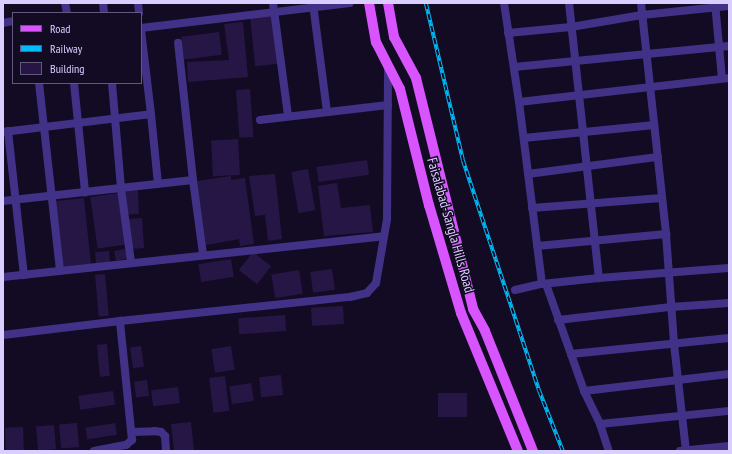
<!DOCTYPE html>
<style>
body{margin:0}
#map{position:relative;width:732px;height:454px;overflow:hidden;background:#130b23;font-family:"PT Sans Narrow",sans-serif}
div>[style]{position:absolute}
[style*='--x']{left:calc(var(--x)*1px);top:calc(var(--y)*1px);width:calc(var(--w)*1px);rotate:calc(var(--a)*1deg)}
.building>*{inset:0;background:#261646;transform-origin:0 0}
.minor>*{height:8px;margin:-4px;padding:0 4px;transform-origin:4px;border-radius:4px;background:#413287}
.major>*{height:10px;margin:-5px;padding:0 5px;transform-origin:5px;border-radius:5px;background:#d854ff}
.rail>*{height:3.5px;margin-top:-1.75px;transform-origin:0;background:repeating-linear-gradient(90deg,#130b23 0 6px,#00bbf8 0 12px);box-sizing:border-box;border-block:1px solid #00bbf8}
span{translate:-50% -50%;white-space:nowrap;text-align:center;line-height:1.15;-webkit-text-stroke:3px #130b23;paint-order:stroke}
.street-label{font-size:14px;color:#dacdff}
.frame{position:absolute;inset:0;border:4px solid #dacdff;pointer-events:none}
.legend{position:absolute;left:12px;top:12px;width:130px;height:72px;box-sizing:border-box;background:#130b23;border:1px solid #63597b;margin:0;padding:5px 7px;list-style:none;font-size:12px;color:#dacdff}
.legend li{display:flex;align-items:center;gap:8px;height:20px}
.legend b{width:20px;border:1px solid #63597b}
</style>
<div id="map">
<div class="building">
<div style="left:273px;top:15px;width:49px;height:23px;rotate:84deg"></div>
<div style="clip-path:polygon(243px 22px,248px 77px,188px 82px,187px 62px,229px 60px,224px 24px)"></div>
<div style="left:219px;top:32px;width:23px;height:38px;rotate:83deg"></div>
<div style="left:250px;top:89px;width:48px;height:14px;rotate:86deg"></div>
<div style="left:238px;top:139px;width:36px;height:27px;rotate:87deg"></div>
<div style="left:367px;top:160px;width:15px;height:51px;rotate:82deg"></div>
<div style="left:308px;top:169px;width:42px;height:17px;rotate:80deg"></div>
<div style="clip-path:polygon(275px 174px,282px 239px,268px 241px,265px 215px,255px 216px,249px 176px)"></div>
<div style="clip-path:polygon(231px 176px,231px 180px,245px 178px,254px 244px,240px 246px,239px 239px,206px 245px,197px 181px)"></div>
<div style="clip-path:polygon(337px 183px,341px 208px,370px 205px,373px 232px,324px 236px,318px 186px)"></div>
<div style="left:138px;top:190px;width:24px;height:14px;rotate:88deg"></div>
<div style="left:119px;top:193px;width:52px;height:29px;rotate:82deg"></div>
<div style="left:84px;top:198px;width:66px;height:28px;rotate:84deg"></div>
<div style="left:142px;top:218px;width:30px;height:14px;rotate:86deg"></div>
<div style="left:125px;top:249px;width:10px;height:11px;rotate:79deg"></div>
<div style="left:109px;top:251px;width:11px;height:14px;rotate:85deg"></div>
<div style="left:253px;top:252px;width:23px;height:23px;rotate:38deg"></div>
<div style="left:231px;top:259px;width:18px;height:33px;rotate:81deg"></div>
<div style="left:332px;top:269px;width:21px;height:22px;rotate:82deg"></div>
<div style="left:299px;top:270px;width:24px;height:28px;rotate:81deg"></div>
<div style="left:105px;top:274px;width:42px;height:10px;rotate:85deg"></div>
<div style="left:343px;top:306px;width:18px;height:32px;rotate:87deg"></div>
<div style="left:285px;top:315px;width:16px;height:47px;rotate:86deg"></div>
<div style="left:107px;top:344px;width:32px;height:10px;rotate:85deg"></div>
<div style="left:141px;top:346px;width:21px;height:11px;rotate:82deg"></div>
<div style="left:231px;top:346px;width:24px;height:20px;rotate:81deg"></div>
<div style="left:281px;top:375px;width:20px;height:22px;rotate:84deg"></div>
<div style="left:225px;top:376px;width:35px;height:16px;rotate:83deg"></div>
<div style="left:147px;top:380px;width:16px;height:13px;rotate:83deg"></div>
<div style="left:251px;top:383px;width:18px;height:22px;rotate:81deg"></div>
<div style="left:178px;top:387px;width:16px;height:27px;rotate:83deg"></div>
<div style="left:113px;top:391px;width:14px;height:35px;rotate:82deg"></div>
<div style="left:438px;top:393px;width:29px;height:24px"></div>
<div style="left:191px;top:422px;width:29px;height:20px;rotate:84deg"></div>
<div style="left:77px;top:423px;width:24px;height:18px;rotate:85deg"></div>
<div style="left:115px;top:423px;width:12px;height:30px;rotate:81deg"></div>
<div style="left:54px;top:425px;width:24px;height:18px;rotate:85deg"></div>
<div style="left:23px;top:427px;width:24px;height:18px;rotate:88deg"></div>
</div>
<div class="minor">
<div style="--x:65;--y:3;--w:10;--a:79"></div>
<div style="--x:103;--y:3;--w:10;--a:84"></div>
<div style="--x:138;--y:3;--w:10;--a:84"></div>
<div style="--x:273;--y:3;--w:114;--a:82.4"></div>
<div style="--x:504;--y:3;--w:100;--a:81.4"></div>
<div style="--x:519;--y:102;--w:183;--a:82.8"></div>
<div style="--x:569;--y:3;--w:277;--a:83.8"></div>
<div style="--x:641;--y:3;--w:232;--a:83.8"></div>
<div style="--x:666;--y:234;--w:110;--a:85.8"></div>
<div style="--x:674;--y:344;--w:108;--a:83.6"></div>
<div style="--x:715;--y:3;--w:75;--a:84.7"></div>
<div style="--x:313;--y:4;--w:109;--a:82.6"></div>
<div style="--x:3;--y:23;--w:10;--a:-11"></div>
<div style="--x:141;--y:28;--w:210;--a:-6.8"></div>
<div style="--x:508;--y:33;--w:63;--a:-5.4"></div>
<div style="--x:571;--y:27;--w:72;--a:-9.6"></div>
<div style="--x:642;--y:15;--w:87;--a:-5.9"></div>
<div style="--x:514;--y:67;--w:216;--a:-5.6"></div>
<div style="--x:39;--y:83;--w:188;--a:83.6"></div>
<div style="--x:74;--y:83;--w:110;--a:84.2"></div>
<div style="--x:112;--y:83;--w:106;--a:85.1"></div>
<div style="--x:121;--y:189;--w:74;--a:82.2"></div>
<div style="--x:519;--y:102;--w:211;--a:-6.5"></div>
<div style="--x:151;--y:114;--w:70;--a:84.3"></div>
<div style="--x:260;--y:120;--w:129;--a:-6.7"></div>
<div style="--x:8;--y:131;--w:145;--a:83.7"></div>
<div style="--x:3;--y:132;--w:149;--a:-6.9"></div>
<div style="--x:151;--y:114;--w:85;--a:-96.8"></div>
<div style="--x:524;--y:138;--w:131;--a:-5.7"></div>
<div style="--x:528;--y:174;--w:131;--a:-7.5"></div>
<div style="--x:193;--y:180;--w:75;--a:82.3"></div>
<div style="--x:3;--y:201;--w:191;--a:-6.3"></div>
<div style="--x:193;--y:180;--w:138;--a:-96.2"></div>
<div style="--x:532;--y:208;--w:130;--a:-4.4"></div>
<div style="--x:537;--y:246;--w:130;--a:-5.3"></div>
<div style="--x:3;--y:277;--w:383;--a:-6.1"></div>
<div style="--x:546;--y:284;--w:114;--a:70.4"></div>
<div style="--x:584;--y:391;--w:37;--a:64"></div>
<div style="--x:600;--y:424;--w:28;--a:72"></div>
<div style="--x:515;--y:290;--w:28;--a:-13"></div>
<div style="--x:542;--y:284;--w:57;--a:-6"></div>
<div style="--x:599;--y:278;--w:130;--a:-4.4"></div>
<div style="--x:558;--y:320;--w:114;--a:-6.6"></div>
<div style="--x:671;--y:307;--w:58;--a:-3.9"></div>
<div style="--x:3;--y:335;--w:118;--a:-6.8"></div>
<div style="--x:120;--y:321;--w:231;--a:-6"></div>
<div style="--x:350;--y:297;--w:17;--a:-13"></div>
<div style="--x:367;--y:293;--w:13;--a:-48"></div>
<div style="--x:376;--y:283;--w:65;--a:-80.2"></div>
<div style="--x:387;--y:219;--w:152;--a:-89.6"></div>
<div style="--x:571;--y:354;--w:159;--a:-5.8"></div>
<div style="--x:584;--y:391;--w:146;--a:-6.7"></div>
<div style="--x:600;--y:424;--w:130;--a:-5.8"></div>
<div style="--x:132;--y:432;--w:23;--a:-2"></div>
<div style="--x:155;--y:431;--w:6;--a:9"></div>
<div style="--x:161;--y:432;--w:6;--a:45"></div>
<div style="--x:165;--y:436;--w:15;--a:86"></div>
<div style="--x:94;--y:451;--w:33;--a:-11"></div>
<div style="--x:126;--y:445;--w:8;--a:-40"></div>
<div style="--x:132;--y:440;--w:120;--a:-95.8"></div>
<div style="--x:680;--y:451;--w:49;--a:-5.8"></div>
</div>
<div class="major">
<div style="--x:369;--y:3;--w:40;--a:80"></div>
<div style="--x:376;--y:42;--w:53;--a:62.9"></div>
<div style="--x:400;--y:89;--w:120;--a:76"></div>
<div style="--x:429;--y:205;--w:113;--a:73.5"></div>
<div style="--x:461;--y:313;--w:149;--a:67.6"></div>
<div style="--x:388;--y:3;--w:35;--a:80"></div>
<div style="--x:394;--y:37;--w:47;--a:61.8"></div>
<div style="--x:416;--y:78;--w:238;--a:76.1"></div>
<div style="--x:473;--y:309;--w:25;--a:61"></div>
<div style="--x:485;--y:331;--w:129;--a:68.2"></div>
</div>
<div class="rail">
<div style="--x:426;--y:3;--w:161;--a:76.7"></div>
<div style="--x:463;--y:160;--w:242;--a:71.7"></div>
<div style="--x:539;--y:390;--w:66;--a:68.5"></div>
</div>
<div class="street-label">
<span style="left:451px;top:225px;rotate:74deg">Faisalabad-Sangla Hills Road</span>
</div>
<div class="frame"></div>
<ul class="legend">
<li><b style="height:5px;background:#d854ff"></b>Road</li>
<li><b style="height:5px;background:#00bbf8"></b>Railway</li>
<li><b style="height:11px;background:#261646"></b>Building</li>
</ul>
</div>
